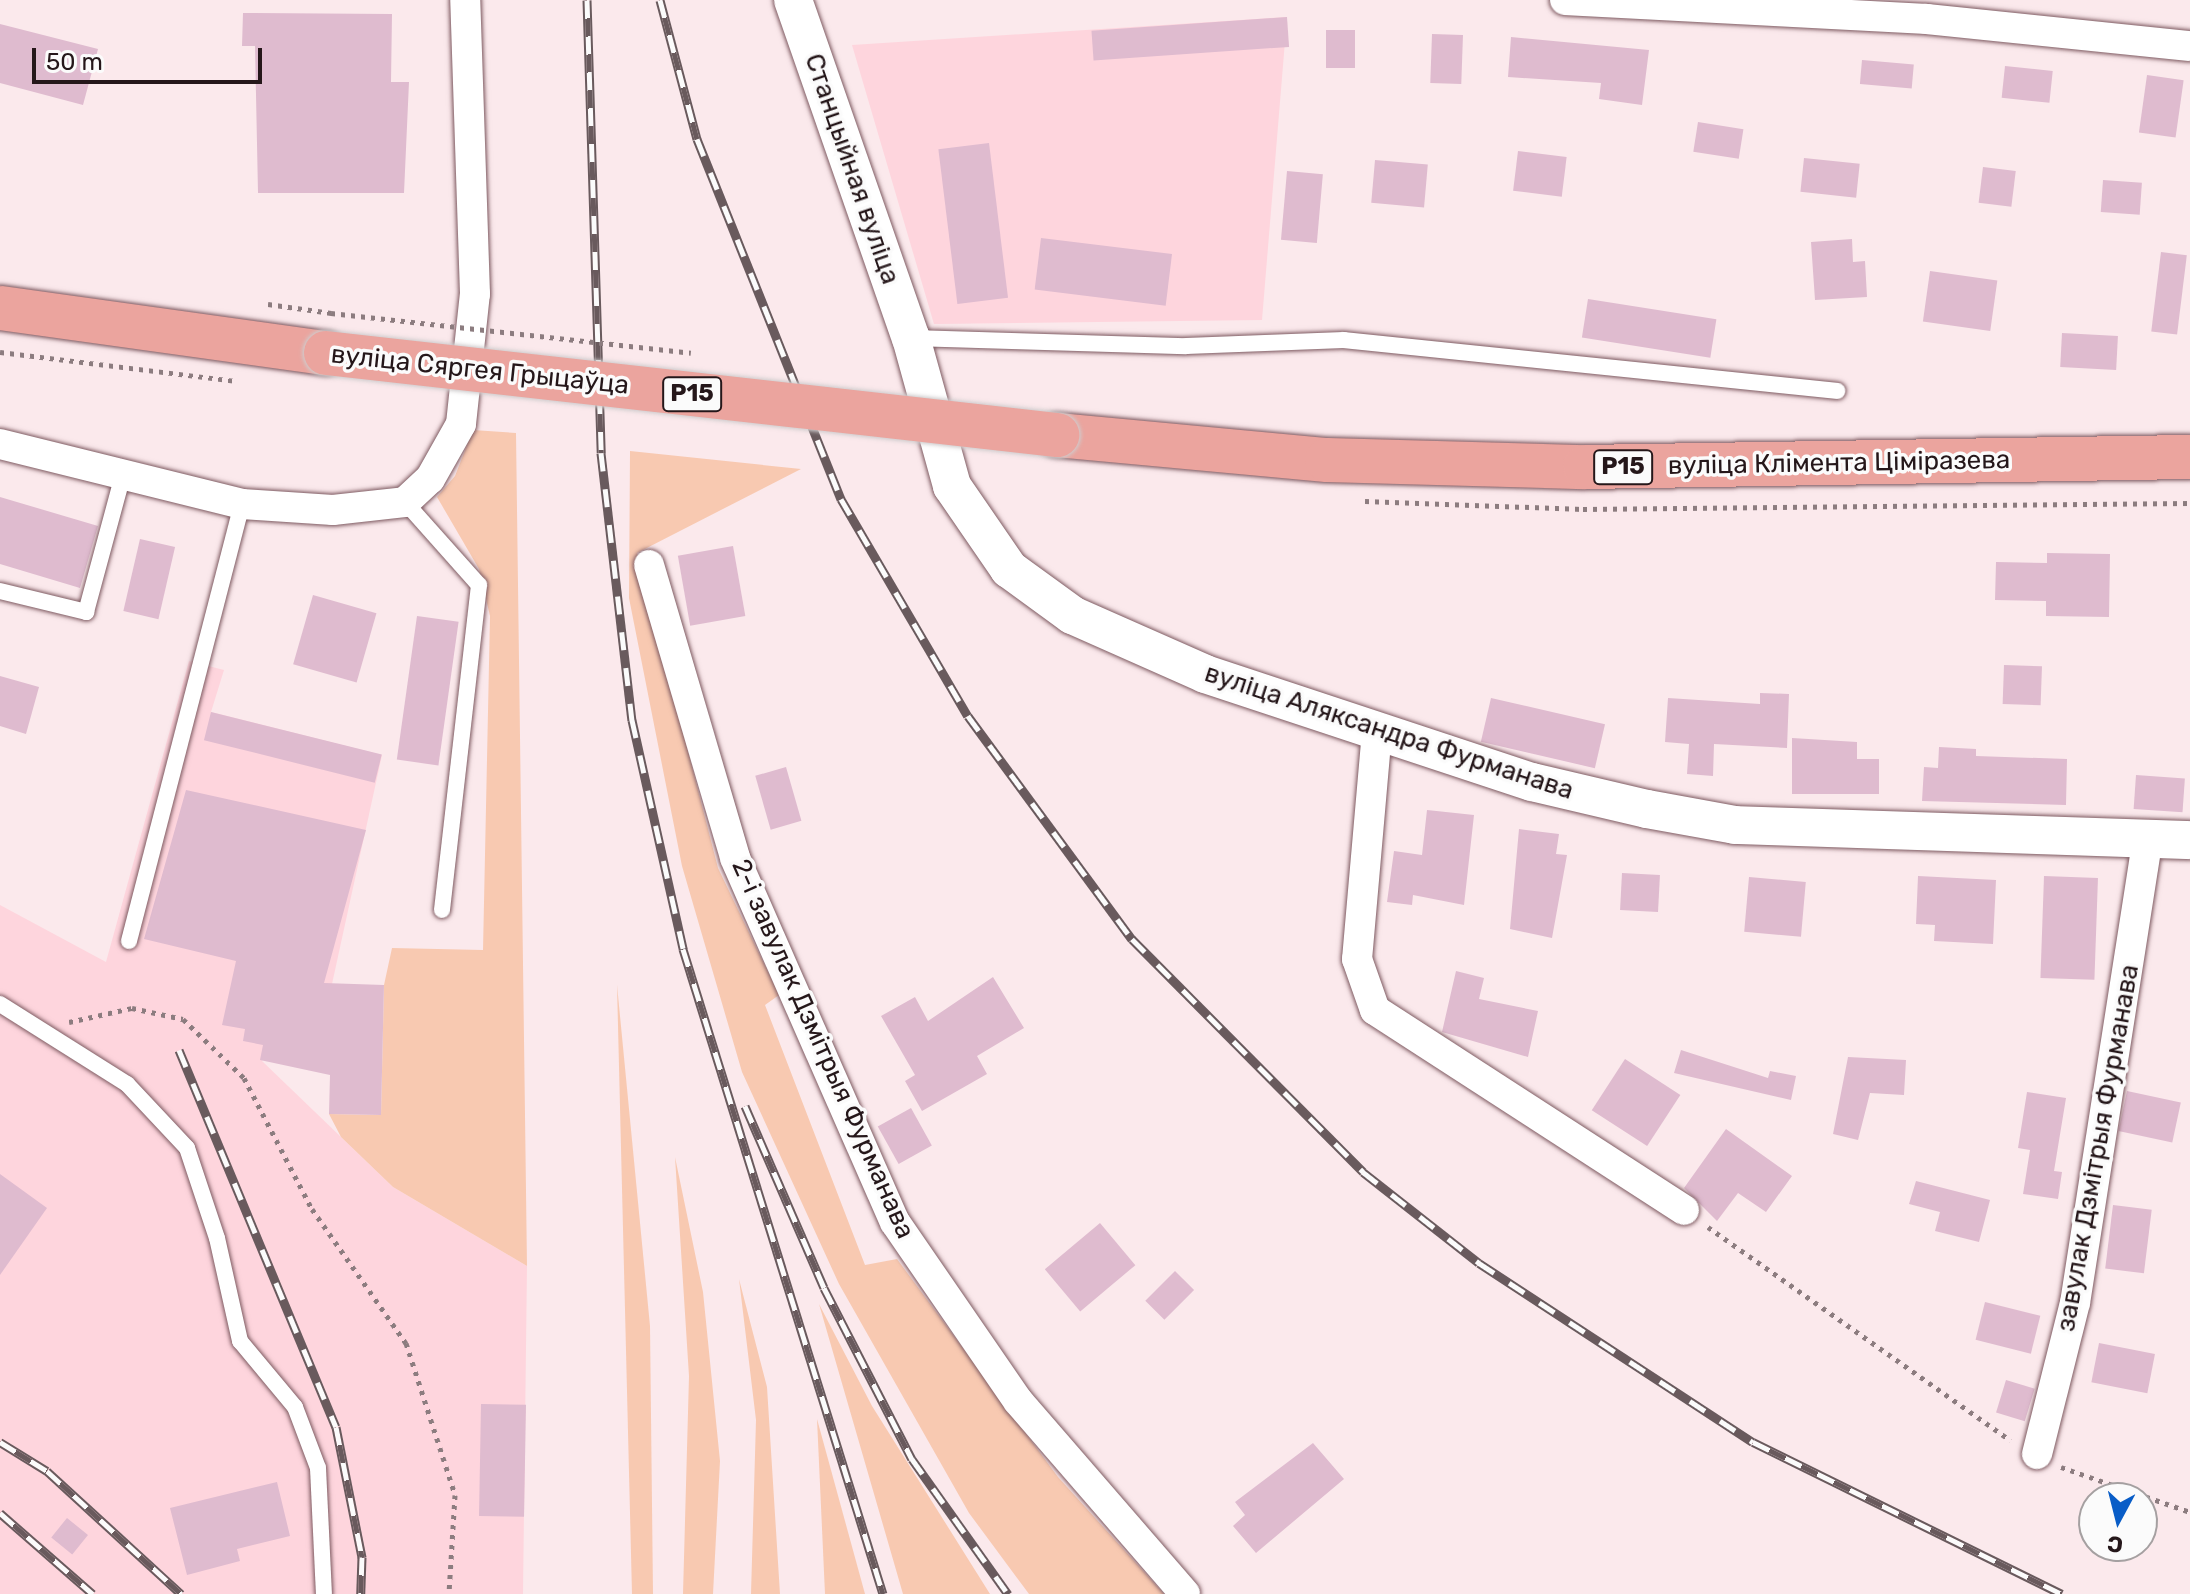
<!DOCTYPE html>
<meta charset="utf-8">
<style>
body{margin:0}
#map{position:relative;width:2190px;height:1594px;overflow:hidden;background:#fbe9ec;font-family:Rubik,sans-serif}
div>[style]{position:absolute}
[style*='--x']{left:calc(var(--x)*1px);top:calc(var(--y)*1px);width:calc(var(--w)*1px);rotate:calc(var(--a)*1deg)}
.built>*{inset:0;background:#fed5dd}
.green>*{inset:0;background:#f8c9b1}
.building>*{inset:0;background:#dfbbcf;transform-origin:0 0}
.path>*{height:5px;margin-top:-2.5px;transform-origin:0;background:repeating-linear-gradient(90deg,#8c7c7f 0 4px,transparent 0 10px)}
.roads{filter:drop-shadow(0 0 2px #7e5a61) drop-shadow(0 0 2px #7e5a61)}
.service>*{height:16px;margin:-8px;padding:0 8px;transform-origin:8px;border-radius:8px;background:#fff}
.minor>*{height:30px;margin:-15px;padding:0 15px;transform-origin:15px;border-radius:15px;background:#fff}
.tertiary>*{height:38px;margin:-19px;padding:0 19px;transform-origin:19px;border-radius:19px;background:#fff}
.primary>*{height:44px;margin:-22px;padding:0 22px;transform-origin:22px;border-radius:22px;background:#eba49e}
.rail>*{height:9px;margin-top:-4.5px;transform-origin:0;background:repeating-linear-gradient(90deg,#fbfbfb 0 18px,#695a5d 0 36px);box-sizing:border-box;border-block:2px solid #695a5d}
.path-bridge>*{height:5px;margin-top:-2.5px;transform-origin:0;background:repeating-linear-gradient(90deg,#8c7c7f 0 4px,transparent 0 10px)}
.bridges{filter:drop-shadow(0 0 2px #cfcccd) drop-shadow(0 0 2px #cfcccd)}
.primary-bridge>*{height:44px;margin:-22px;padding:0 22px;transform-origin:22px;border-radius:22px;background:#eba49e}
span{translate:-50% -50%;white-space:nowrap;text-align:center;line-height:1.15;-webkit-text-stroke:7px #fbfbfb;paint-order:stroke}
.shield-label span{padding:2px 6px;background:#fbfbfb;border:2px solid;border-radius:6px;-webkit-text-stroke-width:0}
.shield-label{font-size:24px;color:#25171a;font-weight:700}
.street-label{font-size:26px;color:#25171a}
.north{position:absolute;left:2078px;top:1482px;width:80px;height:80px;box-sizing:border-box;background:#fbfbfb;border:2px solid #a5a0a1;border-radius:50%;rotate:187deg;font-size:22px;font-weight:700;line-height:32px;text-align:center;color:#25171a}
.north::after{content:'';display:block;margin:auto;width:28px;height:36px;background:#095dc7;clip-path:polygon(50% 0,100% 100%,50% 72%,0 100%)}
.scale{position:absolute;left:32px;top:48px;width:230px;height:36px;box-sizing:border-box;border:4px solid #25171a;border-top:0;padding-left:10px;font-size:24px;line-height:28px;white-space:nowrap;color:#25171a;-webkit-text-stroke:6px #fbfbfb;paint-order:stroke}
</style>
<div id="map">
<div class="built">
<div style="clip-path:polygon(1287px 17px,1262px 320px,934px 324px,852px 45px)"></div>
<div style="clip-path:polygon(189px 661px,224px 670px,211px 712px,382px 755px,332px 984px,262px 1061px,393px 1187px,527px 1266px,523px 1594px,0 1594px,0 905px,106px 962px)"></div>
</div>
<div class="green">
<div style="clip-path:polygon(473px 430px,516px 433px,527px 1266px,393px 1187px,341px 1137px,329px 1114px,381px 1115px,384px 985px,392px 948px,483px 950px,490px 616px,479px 569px,437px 497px,455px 476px)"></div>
<div style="clip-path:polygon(630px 451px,801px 469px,637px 553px,718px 868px,779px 995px,765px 1005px,865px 1265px,897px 1259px,1058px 1477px,1164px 1594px,1029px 1594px,969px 1513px,839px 1284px,742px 1072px,682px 866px,629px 598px)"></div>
<div style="clip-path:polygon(617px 985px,650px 1326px,653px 1594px,632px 1594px)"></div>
<div style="clip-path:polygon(675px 1157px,703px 1292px,720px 1461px,713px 1594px,683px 1594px,689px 1376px)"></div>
<div style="clip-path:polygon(739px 1279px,767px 1387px,780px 1594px,751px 1594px,756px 1420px)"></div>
<div style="clip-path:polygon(819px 1304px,872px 1406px,990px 1594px,903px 1594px)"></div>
<div style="clip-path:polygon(817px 1419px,865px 1594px,825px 1594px)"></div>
</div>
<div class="building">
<div style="clip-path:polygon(243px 13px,392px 14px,391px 82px,409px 82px,404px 193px,258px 193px,255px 46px,242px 46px)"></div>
<div style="left:1287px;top:17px;width:30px;height:196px;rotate:86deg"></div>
<div style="clip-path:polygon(0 24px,98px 49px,83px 105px,0 83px)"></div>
<div style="left:1326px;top:30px;width:29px;height:38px"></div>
<div style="left:1432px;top:34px;width:31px;height:49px;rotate:2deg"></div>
<div style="clip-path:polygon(1511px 37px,1649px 50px,1642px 105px,1599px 99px,1601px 83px,1508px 77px)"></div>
<div style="left:1862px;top:60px;width:52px;height:24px;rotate:5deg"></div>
<div style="left:2005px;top:66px;width:48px;height:32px;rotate:6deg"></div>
<div style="left:2147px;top:75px;width:37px;height:58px;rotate:8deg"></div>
<div style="left:1698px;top:122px;width:46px;height:30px;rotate:9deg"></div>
<div style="left:989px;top:143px;width:156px;height:51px;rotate:83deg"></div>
<div style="left:1518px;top:151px;width:49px;height:40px;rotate:7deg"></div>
<div style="left:1804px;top:158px;width:56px;height:34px;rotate:6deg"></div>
<div style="left:1375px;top:160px;width:53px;height:43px;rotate:5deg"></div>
<div style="left:1983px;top:167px;width:33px;height:36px;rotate:7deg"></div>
<div style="left:1287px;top:171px;width:36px;height:69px;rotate:5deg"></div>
<div style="left:2103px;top:180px;width:39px;height:32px;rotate:4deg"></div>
<div style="left:1041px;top:238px;width:132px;height:52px;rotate:7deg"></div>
<div style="clip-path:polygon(1852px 239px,1853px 262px,1865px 261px,1867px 297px,1815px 300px,1811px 242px)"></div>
<div style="left:2161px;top:252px;width:26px;height:80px;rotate:7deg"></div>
<div style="left:1930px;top:271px;width:68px;height:51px;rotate:8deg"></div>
<div style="left:1588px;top:299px;width:130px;height:39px;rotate:9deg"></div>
<div style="left:2062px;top:333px;width:56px;height:34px;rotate:3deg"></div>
<div style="clip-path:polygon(0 497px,98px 526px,80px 588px,0 564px)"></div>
<div style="left:140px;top:539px;width:36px;height:74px;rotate:13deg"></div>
<div style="left:733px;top:546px;width:71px;height:56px;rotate:80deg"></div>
<div style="clip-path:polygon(2047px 553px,2110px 554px,2109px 617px,2046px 616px,2046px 601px,1995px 600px,1996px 562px,2047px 563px)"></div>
<div style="left:313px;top:595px;width:66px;height:72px;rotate:16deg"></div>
<div style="left:417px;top:616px;width:42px;height:145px;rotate:8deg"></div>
<div style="left:2004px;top:665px;width:38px;height:39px;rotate:2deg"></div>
<div style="clip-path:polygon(0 676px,39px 687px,26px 734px,0 726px)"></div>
<div style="clip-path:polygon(1760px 693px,1789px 694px,1787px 748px,1714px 744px,1713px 776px,1687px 774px,1689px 744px,1665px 742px,1668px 698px,1760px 704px)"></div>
<div style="left:1491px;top:698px;width:117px;height:45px;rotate:13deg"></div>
<div style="left:211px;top:712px;width:176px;height:29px;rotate:14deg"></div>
<div style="clip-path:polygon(1792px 738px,1857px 742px,1857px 759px,1879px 759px,1879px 794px,1792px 794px)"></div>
<div style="clip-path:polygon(1939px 747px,1976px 749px,1976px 756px,2067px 759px,2066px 805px,1922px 801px,1924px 767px,1938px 768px)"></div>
<div style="left:786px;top:767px;width:56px;height:32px;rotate:74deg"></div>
<div style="left:2136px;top:775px;width:49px;height:34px;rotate:4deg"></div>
<div style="clip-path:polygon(186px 790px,366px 830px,324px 983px,384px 985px,381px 1115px,329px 1114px,330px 1075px,260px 1060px,263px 1045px,243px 1041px,245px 1029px,222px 1025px,236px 961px,144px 939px)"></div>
<div style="clip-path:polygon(1427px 810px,1474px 815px,1464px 905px,1413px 895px,1412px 905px,1387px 902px,1394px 851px,1422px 855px)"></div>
<div style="clip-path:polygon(1519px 829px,1559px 834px,1556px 854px,1567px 855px,1552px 938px,1510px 929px)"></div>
<div style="left:1622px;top:873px;width:38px;height:37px;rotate:3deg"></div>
<div style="clip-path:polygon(1918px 876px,1996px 880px,1993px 944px,1934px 941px,1935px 925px,1916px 924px)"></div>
<div style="left:2044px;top:876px;width:54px;height:102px;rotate:2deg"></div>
<div style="left:1749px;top:877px;width:57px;height:55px;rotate:5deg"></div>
<div style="clip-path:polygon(1456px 971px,1484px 978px,1479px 999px,1538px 1011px,1528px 1057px,1442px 1032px)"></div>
<div style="clip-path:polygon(993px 977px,1024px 1028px,977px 1056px,987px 1074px,922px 1111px,905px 1081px,915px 1075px,881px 1016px,915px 997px,928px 1021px)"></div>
<div style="clip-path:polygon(1681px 1050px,1768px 1078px,1770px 1071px,1796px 1076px,1791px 1100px,1674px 1073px)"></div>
<div style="clip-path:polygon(1848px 1057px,1906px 1060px,1904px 1095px,1870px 1093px,1858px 1140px,1833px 1134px)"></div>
<div style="left:1625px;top:1059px;width:66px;height:61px;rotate:33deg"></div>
<div style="left:2127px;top:1091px;width:55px;height:41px;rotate:12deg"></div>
<div style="clip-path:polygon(2027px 1092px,2066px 1098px,2054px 1171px,2062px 1172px,2058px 1199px,2023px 1194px,2030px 1150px,2018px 1148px)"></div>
<div style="left:911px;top:1108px;width:43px;height:38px;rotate:61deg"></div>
<div style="clip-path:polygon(1726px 1129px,1792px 1176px,1766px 1212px,1738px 1193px,1717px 1221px,1684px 1188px)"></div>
<div style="clip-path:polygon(0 1174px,47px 1208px,0 1275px)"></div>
<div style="clip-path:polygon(1916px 1181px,1990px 1200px,1979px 1242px,1935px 1231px,1940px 1212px,1909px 1204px)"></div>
<div style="left:2113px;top:1205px;width:39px;height:64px;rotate:7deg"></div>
<div style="left:1100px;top:1223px;width:55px;height:72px;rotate:50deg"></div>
<div style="left:1175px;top:1271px;width:27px;height:42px;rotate:45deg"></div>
<div style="left:1985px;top:1302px;width:57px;height:39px;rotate:14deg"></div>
<div style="left:2099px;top:1343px;width:57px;height:40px;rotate:11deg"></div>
<div style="left:2006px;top:1380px;width:30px;height:34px;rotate:17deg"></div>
<div style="left:481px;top:1404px;width:45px;height:112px;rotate:1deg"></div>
<div style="clip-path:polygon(1313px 1443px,1344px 1479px,1256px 1553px,1233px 1526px,1245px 1515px,1235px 1502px)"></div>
<div style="clip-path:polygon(277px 1482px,290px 1536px,237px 1549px,240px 1561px,187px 1575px,170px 1508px)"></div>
<div style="left:67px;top:1518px;width:27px;height:25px;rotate:39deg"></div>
</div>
<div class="path">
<div style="--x:268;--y:304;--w:64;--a:8.1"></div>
<div style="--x:0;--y:352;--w:239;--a:7"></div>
<div style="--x:1365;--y:501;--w:218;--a:2.1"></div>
<div style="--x:1583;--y:509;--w:607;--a:-0.57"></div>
<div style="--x:69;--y:1022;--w:65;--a:-12.5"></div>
<div style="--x:132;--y:1008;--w:52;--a:12.2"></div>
<div style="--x:183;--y:1019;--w:85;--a:44"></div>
<div style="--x:244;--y:1078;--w:148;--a:62.6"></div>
<div style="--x:312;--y:1209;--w:164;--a:55"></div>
<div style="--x:406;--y:1343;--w:160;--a:72.1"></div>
<div style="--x:455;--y:1495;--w:99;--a:93.5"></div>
<div style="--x:1708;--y:1227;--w:370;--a:35.2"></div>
<div style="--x:2061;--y:1467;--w:137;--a:19.2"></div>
</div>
<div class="roads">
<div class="service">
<div style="--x:912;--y:338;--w:274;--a:1.7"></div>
<div style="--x:1186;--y:346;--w:158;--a:-2.2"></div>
<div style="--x:1344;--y:340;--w:496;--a:5.9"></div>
<div style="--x:405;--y:502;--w:111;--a:48.3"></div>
<div style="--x:479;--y:585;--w:327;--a:96.5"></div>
<div style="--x:0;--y:591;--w:89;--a:13.7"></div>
<div style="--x:86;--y:612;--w:142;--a:-74.9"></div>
<div style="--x:129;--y:941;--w:451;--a:-75.5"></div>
<div style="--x:0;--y:1004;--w:150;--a:32.2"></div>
<div style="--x:127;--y:1084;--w:88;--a:46.8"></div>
<div style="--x:187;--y:1148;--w:95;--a:71.6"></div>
<div style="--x:217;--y:1238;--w:106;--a:77.4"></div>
<div style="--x:240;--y:1341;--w:86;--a:50.2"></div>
<div style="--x:295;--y:1407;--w:65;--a:69.3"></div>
<div style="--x:318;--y:1468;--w:126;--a:87.3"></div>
</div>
<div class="minor">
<div style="--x:1565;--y:0;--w:362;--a:3"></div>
<div style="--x:1927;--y:19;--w:264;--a:5.9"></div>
<div style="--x:0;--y:444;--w:249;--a:13.9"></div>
<div style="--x:242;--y:504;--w:91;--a:3.8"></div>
<div style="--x:333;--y:510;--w:72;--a:-6.3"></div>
<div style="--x:405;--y:502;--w:34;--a:-43"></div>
<div style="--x:430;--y:479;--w:63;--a:-60.6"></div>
<div style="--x:461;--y:424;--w:131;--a:-83.9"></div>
<div style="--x:475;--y:294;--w:294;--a:-91.9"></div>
<div style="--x:649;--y:565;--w:305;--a:73.6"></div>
<div style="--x:735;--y:858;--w:398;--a:66.3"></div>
<div style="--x:895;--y:1222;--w:217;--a:55.5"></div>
<div style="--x:1018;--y:1401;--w:255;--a:49.1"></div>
<div style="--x:1377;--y:731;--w:229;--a:95"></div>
<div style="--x:1357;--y:959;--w:54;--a:70.6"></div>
<div style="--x:1375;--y:1010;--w:368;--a:32.9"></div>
<div style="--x:2037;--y:1454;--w:156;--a:-75.9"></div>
<div style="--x:2075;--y:1303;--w:470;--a:-81.1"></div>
</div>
<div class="tertiary">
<div style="--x:793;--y:0;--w:358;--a:70.8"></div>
<div style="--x:911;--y:338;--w:154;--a:74.5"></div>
<div style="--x:952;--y:486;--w:101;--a:55.5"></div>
<div style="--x:1009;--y:569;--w:78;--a:36.1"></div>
<div style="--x:1072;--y:615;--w:145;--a:23.9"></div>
<div style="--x:1205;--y:674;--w:344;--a:18.3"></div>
<div style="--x:1532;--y:782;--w:118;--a:13.2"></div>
<div style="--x:1647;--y:809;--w:89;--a:10.3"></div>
<div style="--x:1735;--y:825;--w:455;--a:1.9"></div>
</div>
<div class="primary">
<div style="--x:0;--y:308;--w:329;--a:7.9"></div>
<div style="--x:1057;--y:435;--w:271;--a:5.3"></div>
<div style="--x:1327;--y:460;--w:258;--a:1.6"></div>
<div style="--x:1585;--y:467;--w:605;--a:-0.95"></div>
</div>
</div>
<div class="rail">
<div style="--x:587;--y:0;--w:453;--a:88.2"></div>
<div style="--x:601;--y:453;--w:269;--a:83.4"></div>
<div style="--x:632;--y:720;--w:235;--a:77.4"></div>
<div style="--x:683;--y:949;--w:675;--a:72.77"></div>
<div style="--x:660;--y:0;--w:144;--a:75.1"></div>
<div style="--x:697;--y:139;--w:388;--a:68.2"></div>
<div style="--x:841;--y:499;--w:251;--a:59.7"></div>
<div style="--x:968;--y:716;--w:277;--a:53.7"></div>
<div style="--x:1132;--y:939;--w:328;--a:45.2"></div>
<div style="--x:1363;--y:1172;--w:147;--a:38.1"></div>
<div style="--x:1479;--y:1263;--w:327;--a:33.2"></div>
<div style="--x:1753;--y:1442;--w:344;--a:26.2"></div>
<div style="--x:179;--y:1050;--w:408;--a:67.4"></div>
<div style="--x:336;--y:1427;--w:133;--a:78.7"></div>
<div style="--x:362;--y:1557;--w:37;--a:92"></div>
<div style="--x:745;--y:1106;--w:198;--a:66.5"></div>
<div style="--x:824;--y:1288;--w:192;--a:62.8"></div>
<div style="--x:912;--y:1459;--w:166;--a:54.6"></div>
<div style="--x:0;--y:1442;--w:55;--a:31.7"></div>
<div style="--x:47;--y:1471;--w:182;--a:42.5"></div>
<div style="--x:0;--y:1513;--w:123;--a:41.1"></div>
</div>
<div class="path-bridge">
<div style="--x:331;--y:313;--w:362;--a:6.3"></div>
</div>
<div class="bridges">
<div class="primary-bridge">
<div style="--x:326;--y:353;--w:736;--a:6.4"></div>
</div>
</div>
<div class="shield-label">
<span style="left:692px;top:394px">Р15</span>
<span style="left:1623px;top:467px">Р15</span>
</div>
<div class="street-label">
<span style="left:852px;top:169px;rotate:71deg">Станцыйная вуліца</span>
<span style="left:480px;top:370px;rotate:6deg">вуліца Сяргея Грыцаўца</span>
<span style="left:1839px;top:463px;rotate:-1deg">вуліца Клімента Ціміразева</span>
<span style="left:1389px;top:732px;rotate:18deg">вуліца Аляксандра Фурманава</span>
<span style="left:823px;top:1049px;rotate:66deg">2-і завулак Дзмітрыя Фурманава</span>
<span style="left:2098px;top:1148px;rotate:-80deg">завулак Дзмітрыя Фурманава</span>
</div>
<div class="north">С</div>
<div class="scale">50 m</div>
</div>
